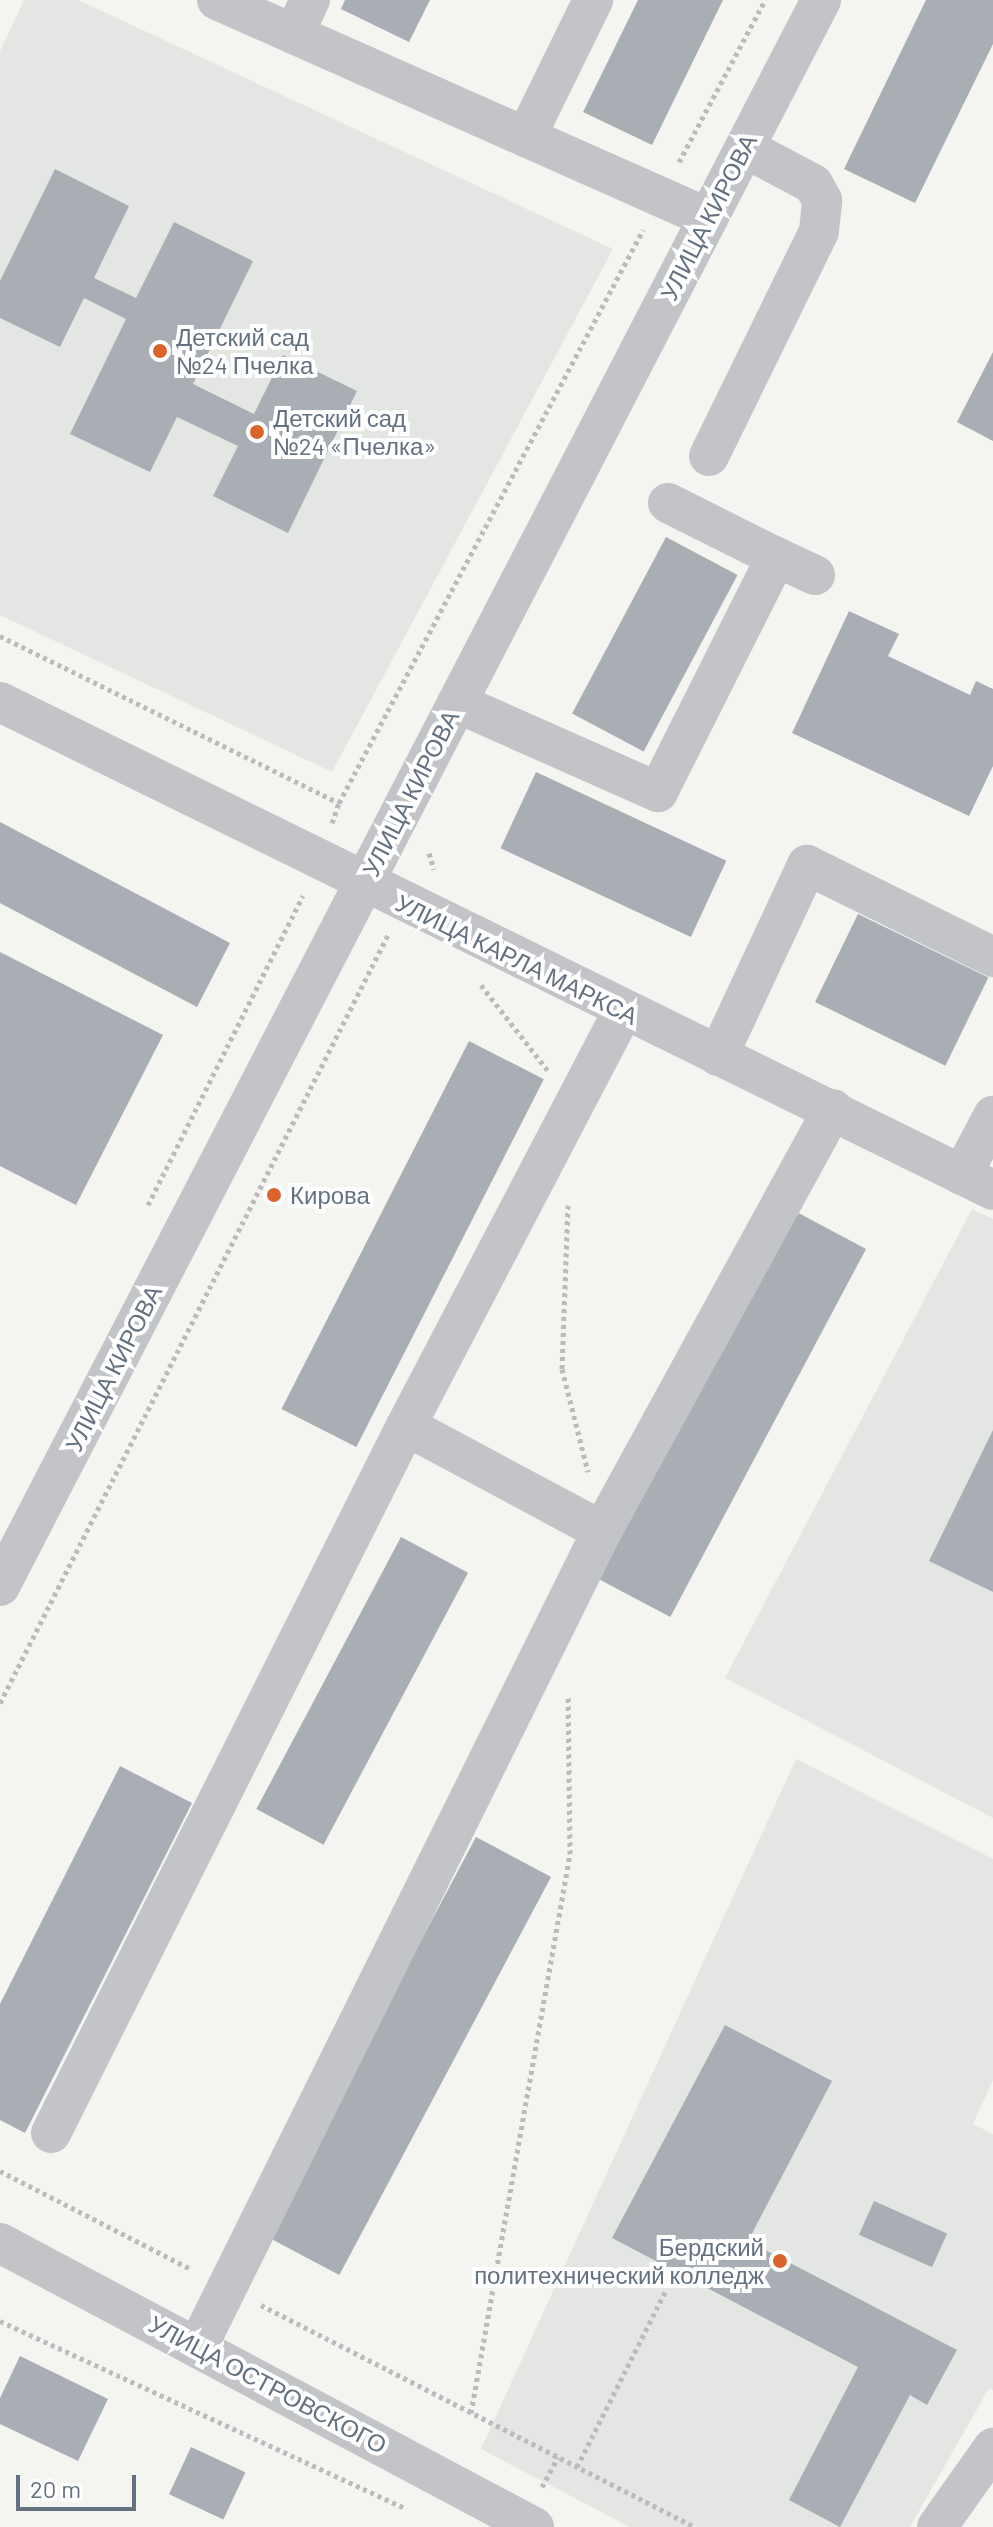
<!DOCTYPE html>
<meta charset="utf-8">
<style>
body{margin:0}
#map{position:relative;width:993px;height:2527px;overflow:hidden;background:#f4f4f0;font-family:Barlow,sans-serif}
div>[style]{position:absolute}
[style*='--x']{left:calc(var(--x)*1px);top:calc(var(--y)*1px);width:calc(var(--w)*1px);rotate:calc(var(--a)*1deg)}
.built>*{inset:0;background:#e4e6e4}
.building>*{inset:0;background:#a8aeb4;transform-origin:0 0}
.path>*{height:5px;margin-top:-2.5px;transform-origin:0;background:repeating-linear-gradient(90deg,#b9bbbd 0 4px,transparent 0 8px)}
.minor>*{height:40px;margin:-20px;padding:0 20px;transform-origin:20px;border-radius:20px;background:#c2c4c8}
.dots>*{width:22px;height:22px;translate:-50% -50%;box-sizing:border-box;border:4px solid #fff;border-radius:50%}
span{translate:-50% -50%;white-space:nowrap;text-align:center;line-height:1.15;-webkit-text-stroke:8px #fff;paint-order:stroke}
.street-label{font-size:24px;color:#647180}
.poi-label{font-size:24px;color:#647180}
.left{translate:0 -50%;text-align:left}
.right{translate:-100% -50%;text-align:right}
.scale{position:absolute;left:16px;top:2475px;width:120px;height:36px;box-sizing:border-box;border:4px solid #647180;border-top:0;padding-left:10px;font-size:24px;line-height:28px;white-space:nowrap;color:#647180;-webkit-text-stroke:6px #fff;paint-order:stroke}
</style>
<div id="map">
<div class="built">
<div style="clip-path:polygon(24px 0,78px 0,613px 249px,332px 772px,0 615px,0 51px)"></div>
<div style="clip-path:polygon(972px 1209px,993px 1219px,993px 1818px,725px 1678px)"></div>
<div style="clip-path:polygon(796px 1759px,993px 1859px,993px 2080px,973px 2124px,993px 2134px,993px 2390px,989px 2388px,910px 2527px,630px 2527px,481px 2449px)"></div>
</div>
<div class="building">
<div style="clip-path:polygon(345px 0,430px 0,409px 42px,341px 9px)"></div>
<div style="clip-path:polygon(638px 0,723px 0,652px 145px,583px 112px)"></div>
<div style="clip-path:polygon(926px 0,993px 0,993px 44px,915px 203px,844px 169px)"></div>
<div style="clip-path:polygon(55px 169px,129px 206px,94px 278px,136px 298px,174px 222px,253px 261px,193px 384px,254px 414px,283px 355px,357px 391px,288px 533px,213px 496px,238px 446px,177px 417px,150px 472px,70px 434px,126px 319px,84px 298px,60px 347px,0 318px,0 281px)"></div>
<div style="clip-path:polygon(993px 352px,993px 441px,957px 422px)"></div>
<div style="left:666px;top:537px;width:81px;height:200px;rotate:28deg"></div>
<div style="clip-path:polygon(849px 611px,899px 634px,888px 656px,970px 695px,976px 681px,993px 689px,993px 766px,969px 816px,792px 733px)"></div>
<div style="left:536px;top:772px;width:210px;height:84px;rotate:25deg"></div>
<div style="clip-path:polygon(0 822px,230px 943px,197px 1007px,0 903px)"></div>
<div style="left:858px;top:914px;width:145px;height:98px;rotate:26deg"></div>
<div style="clip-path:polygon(0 952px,163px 1035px,76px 1205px,0 1166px)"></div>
<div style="left:469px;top:1041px;width:84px;height:413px;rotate:27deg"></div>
<div style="left:791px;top:1209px;width:85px;height:417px;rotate:28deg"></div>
<div style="clip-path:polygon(993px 1430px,993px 1592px,929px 1561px)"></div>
<div style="left:401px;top:1537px;width:76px;height:308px;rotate:28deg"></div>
<div style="clip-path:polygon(120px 1766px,192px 1803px,25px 2133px,0 2120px,0 2004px)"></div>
<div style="left:476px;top:1837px;width:85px;height:451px;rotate:28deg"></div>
<div style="clip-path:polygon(725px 2025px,832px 2081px,748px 2241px,957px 2350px,927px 2405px,910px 2395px,840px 2527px,789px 2500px,858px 2367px,612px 2238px)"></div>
<div style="left:874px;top:2201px;width:80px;height:37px;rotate:24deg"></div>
<div style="clip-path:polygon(20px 2356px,108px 2399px,78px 2461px,0 2424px,0 2398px)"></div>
<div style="left:191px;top:2447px;width:60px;height:52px;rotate:25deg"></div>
</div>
<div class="path">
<div style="--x:679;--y:162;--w:183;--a:-62"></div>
<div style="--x:0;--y:636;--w:378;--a:26.2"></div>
<div style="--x:339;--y:803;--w:649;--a:-62.05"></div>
<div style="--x:332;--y:823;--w:21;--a:-71"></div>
<div style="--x:429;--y:853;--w:17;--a:73"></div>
<div style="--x:481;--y:985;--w:110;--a:52"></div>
<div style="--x:148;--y:1205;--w:346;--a:-63.4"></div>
<div style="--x:568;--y:1205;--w:164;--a:92.1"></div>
<div style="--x:562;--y:1369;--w:106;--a:75.8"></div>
<div style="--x:0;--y:1703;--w:860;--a:-63.2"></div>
<div style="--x:0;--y:2171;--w:215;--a:27.2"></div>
<div style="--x:261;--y:2305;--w:487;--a:27.1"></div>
<div style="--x:0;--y:2321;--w:447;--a:24.8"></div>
<div style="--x:471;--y:2413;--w:568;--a:-79.96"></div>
<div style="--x:570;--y:1854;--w:159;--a:-90.7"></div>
<div style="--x:577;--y:2467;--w:200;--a:-63.3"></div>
<div style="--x:542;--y:2487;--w:34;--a:-62"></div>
</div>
<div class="minor">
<div style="--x:217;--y:0;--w:537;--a:23.94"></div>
<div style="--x:294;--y:34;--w:38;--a:-65"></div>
<div style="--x:526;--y:137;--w:153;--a:-63.9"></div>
<div style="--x:709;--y:456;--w:250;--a:-63.9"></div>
<div style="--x:819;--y:231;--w:31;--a:-84"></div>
<div style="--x:822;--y:200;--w:18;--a:-119"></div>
<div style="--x:813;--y:184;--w:77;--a:-152.1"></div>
<div style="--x:668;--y:503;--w:121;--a:26.6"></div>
<div style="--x:0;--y:702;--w:1106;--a:26.17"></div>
<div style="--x:457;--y:703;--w:220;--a:23.9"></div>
<div style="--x:658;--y:792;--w:263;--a:-63.3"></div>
<div style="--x:776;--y:557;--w:43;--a:24.8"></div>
<div style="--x:718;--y:1056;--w:211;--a:-65"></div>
<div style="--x:807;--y:865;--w:208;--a:26.3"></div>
<div style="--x:962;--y:1175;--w:67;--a:-62.3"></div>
<div style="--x:602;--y:1531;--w:222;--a:-151.8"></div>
<div style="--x:406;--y:1426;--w:468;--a:-62.4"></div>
<div style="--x:0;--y:1586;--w:1786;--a:-62.63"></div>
<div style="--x:51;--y:2133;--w:791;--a:-63.34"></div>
<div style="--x:0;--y:2243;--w:605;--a:28.01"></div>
<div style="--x:198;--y:2346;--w:910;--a:-63.63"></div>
<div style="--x:602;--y:1531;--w:481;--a:-61.3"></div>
<div style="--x:937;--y:2527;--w:97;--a:-54.7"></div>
</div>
<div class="dots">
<div style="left:160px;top:351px;background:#db642a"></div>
<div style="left:257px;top:432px;background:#db642a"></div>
<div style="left:274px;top:1195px;background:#db642a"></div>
<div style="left:780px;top:2261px;background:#db642a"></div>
</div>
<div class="street-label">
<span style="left:708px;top:217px;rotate:-63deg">УЛИЦА КИРОВА</span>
<span style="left:410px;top:793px;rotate:-63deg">УЛИЦА КИРОВА</span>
<span style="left:517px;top:959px;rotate:26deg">УЛИЦА КАРЛА МАРКСА</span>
<span style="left:113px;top:1368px;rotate:-63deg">УЛИЦА КИРОВА</span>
<span style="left:268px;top:2384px;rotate:28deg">УЛИЦА ОСТРОВСКОГО</span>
</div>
<div class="poi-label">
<span class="left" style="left:176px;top:351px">Детский сад<br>№24 Пчелка</span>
<span class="left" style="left:273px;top:432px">Детский сад<br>№24 «Пчелка»</span>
<span class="left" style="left:290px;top:1195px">Кирова</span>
<span class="right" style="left:764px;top:2261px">Бердский<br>политехнический колледж</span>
</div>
<div class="scale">20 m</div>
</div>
